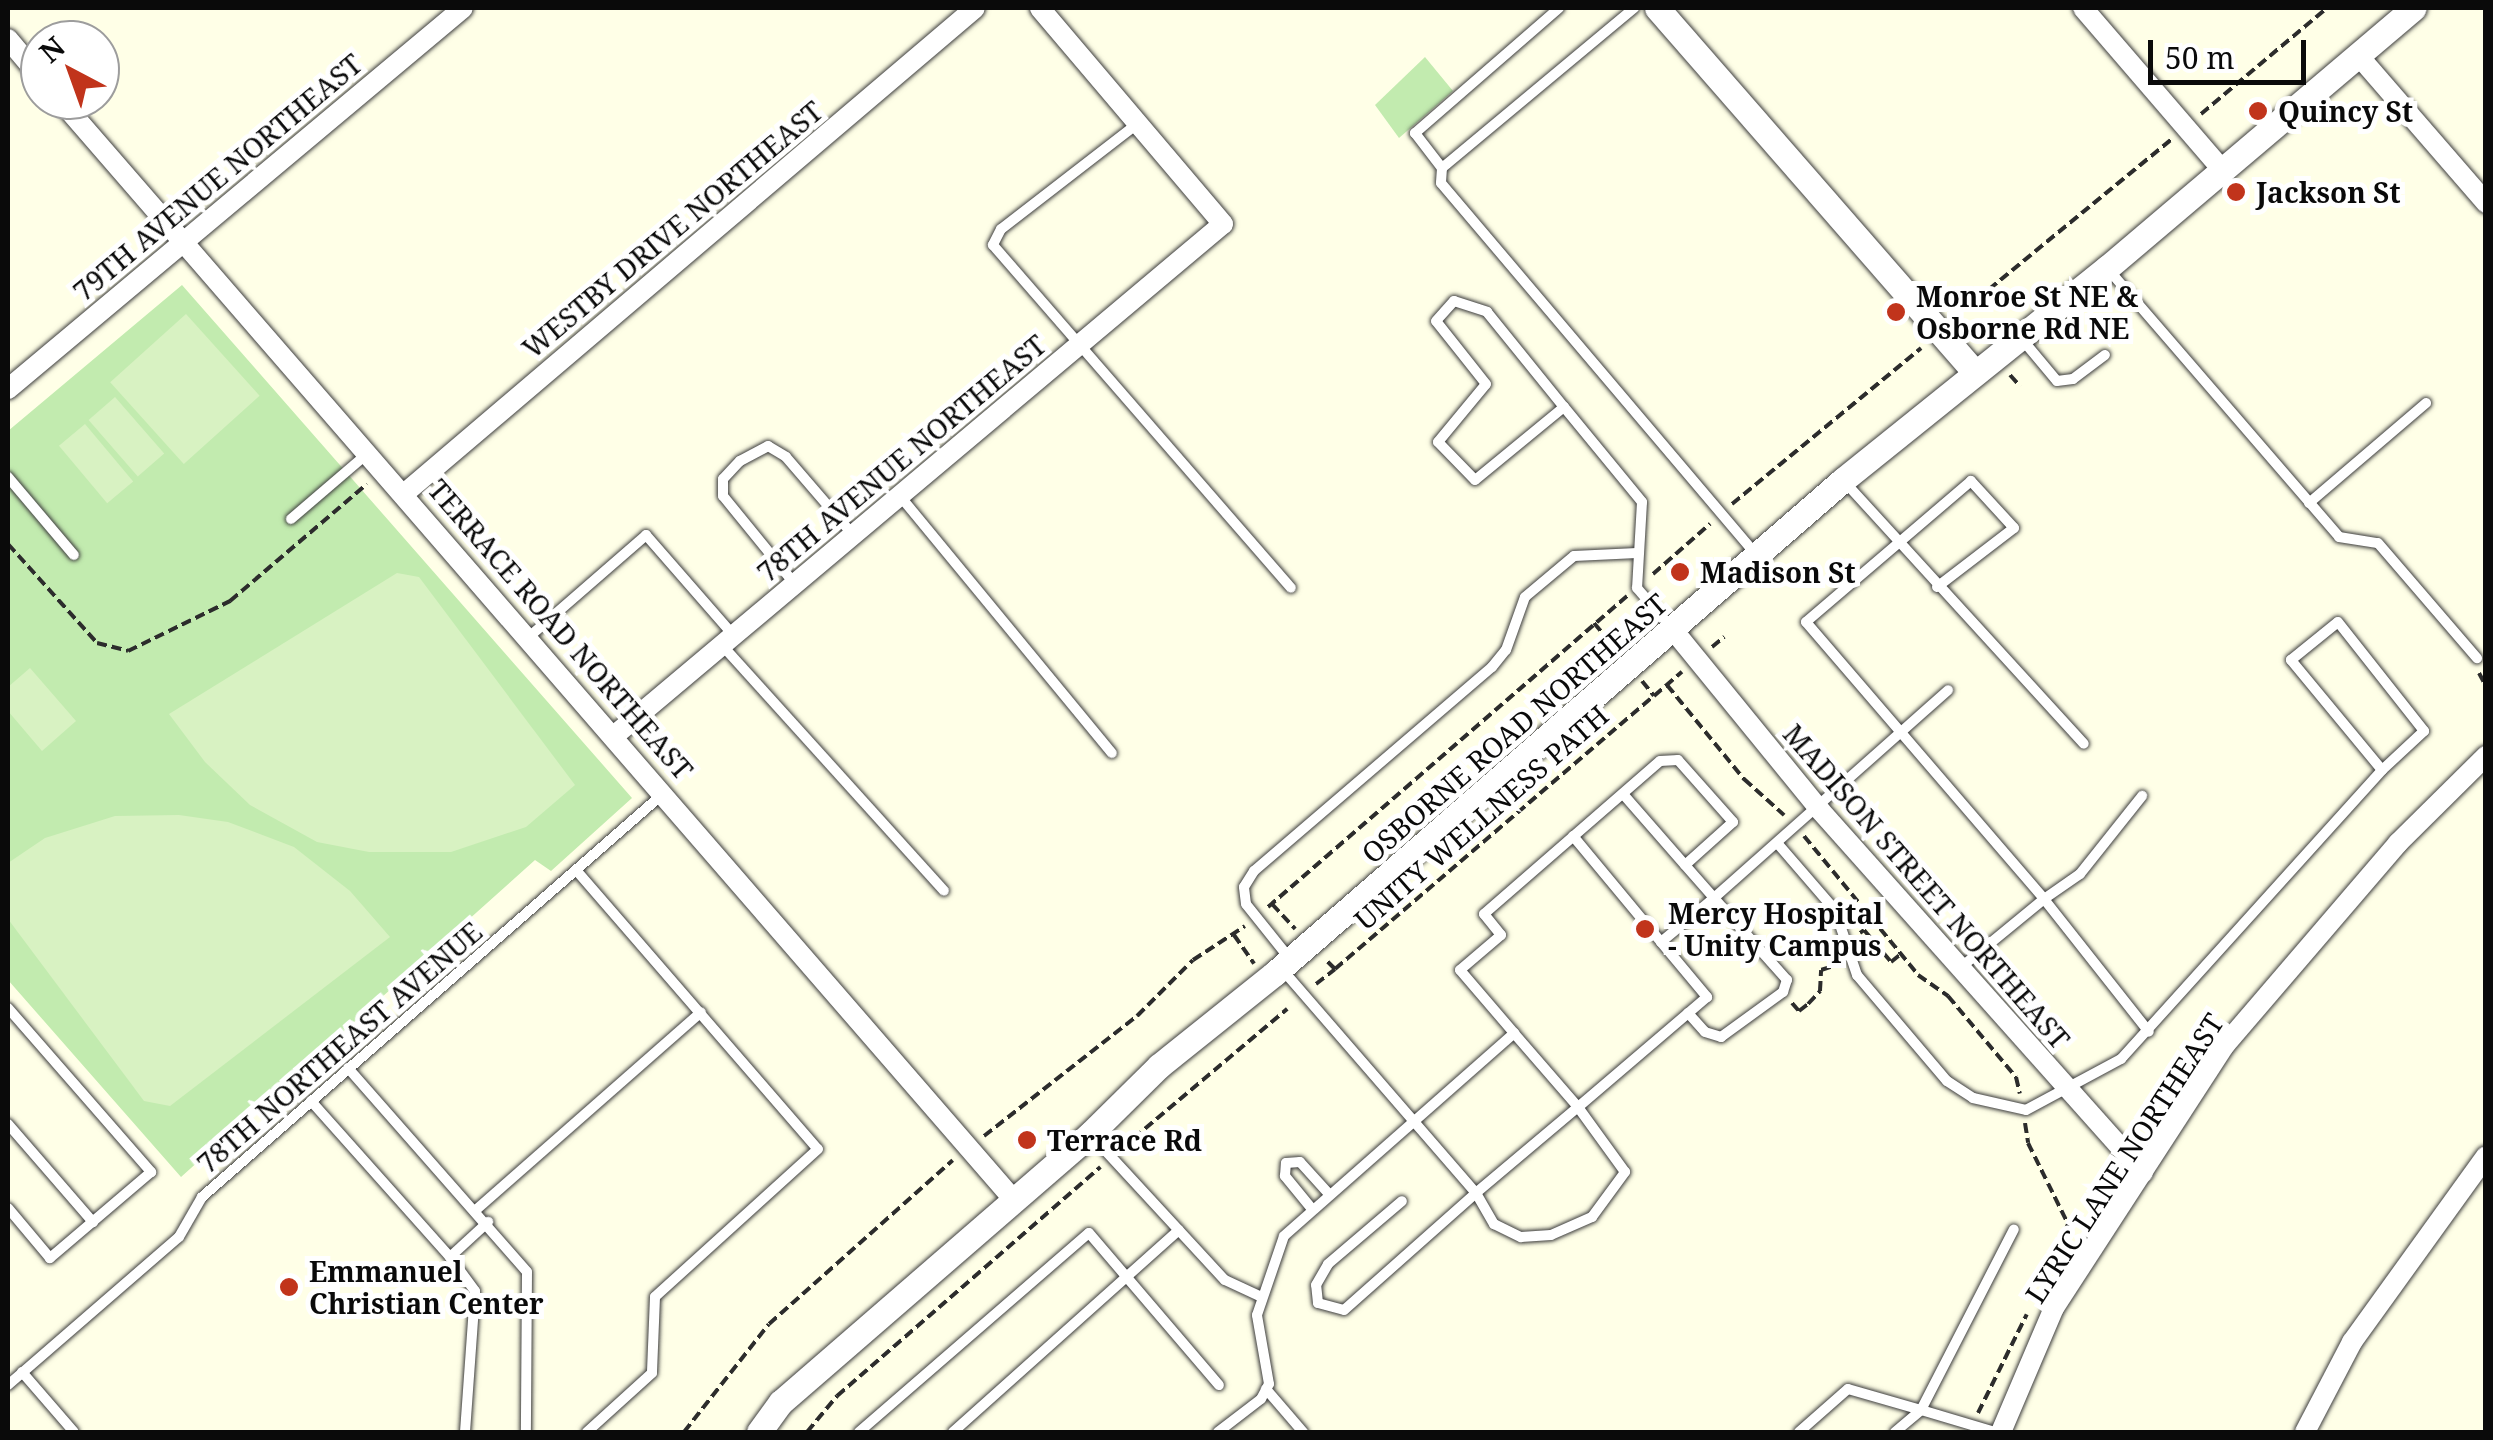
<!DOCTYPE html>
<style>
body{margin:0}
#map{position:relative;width:2493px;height:1440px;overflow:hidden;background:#ffffe7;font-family:"Noto Serif",serif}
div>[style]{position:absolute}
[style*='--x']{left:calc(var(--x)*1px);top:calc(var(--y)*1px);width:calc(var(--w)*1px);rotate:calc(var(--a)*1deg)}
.green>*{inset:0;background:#c2ebaf}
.pitch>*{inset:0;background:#d8f2c2;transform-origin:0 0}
.path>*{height:4px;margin-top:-2px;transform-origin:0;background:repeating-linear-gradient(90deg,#2c2c2c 0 10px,transparent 0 15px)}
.roads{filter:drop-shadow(0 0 2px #3d3d3d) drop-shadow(0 0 2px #3d3d3d)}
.service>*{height:10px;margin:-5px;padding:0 5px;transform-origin:5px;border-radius:5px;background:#fff}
.minor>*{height:20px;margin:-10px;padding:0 10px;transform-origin:10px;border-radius:10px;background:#fff}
.tertiary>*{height:25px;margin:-12.5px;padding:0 12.5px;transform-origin:12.5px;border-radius:12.5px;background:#fff}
.dots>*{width:28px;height:28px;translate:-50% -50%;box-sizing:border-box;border:5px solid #fff;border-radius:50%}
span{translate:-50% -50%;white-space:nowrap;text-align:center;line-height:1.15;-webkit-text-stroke:10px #fff;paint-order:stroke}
.poi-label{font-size:28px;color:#0a0a0a;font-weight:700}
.left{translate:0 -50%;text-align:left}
.street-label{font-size:28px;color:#0a0a0a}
.frame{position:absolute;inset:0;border:10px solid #0a0a0a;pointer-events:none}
.north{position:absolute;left:20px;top:20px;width:100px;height:100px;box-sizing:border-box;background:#fff;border:2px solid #9d9d9d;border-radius:50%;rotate:319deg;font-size:28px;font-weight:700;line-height:40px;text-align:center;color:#0a0a0a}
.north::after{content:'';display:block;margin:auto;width:35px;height:45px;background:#c1341b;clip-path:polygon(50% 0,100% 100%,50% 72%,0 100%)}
.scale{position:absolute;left:2148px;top:40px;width:158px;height:45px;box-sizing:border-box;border:5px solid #0a0a0a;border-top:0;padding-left:12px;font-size:30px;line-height:35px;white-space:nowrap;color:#0a0a0a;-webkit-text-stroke:8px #fff;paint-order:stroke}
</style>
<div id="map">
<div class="green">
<div style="clip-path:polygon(1425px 57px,1453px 91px,1399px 138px,1375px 105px)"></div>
<div style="clip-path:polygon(182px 285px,632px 798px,551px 871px,535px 860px,181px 1177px,8px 980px,8px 431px)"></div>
</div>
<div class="pitch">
<div style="left:186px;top:314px;width:110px;height:102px;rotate:48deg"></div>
<div style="left:115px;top:397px;width:75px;height:35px;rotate:49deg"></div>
<div style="left:85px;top:424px;width:75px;height:34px;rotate:50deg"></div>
<div style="clip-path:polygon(397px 573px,419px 577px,575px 785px,526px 827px,451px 852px,369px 852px,317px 842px,250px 805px,205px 762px,169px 714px)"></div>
<div style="clip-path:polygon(30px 668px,76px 721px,42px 751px,8px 711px,8px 687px)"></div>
<div style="clip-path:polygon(179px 815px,228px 822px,294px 847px,350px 891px,390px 937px,170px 1106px,144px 1101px,8px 919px,8px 863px,45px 838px,115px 816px)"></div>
</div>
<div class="path">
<div style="--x:2201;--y:114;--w:165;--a:-40.1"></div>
<div style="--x:1954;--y:318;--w:281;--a:-39.4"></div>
<div style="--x:2010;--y:375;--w:15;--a:48"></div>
<div style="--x:1732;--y:504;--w:245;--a:-39.5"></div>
<div style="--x:8;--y:544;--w:133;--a:48"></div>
<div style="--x:97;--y:643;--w:32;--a:14"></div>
<div style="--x:128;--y:651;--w:114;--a:-26.1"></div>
<div style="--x:230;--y:601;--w:180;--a:-40.5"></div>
<div style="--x:1653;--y:574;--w:76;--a:-41.3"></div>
<div style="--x:1594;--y:623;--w:31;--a:50"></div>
<div style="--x:1712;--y:647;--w:16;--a:-40"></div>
<div style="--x:2479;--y:673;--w:15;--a:62"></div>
<div style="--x:1642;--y:681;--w:19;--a:51"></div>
<div style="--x:1654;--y:696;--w:37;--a:-41"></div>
<div style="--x:1667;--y:685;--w:122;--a:50.7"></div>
<div style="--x:1744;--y:779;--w:54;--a:42"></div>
<div style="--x:1804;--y:836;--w:180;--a:50.6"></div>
<div style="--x:1918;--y:975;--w:37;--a:35"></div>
<div style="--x:1948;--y:996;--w:106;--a:50"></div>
<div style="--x:2016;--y:1077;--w:17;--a:77"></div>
<div style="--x:1272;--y:904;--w:34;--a:47"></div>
<div style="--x:1268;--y:907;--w:475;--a:-40.9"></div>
<div style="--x:1860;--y:933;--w:5;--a:-37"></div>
<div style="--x:1864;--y:930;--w:42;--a:49.8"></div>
<div style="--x:1891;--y:962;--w:13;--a:-39"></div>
<div style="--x:1234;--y:935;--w:35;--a:55"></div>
<div style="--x:1335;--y:969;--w:420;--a:-40.6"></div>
<div style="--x:1316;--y:984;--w:24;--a:-38"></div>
<div style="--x:1335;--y:969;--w:11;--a:-135"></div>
<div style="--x:1792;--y:1003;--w:11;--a:49"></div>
<div style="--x:1799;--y:1011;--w:11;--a:-38"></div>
<div style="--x:1808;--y:1004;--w:18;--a:-47"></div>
<div style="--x:1820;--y:991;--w:21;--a:-87"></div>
<div style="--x:1821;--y:970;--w:19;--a:-18"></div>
<div style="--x:2025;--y:1123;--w:20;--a:81"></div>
<div style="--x:2028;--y:1143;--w:90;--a:63.7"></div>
<div style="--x:2068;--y:1224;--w:59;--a:111.8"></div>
<div style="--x:984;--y:1136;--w:194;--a:-38.1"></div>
<div style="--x:1137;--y:1016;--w:79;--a:-45"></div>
<div style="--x:1193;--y:960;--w:62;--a:-33.2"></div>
<div style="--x:1122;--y:1148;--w:216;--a:-40.1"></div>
<div style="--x:1978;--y:1413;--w:110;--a:-63.7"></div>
<div style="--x:684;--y:1432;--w:137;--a:-51.8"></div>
<div style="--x:769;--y:1324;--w:246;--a:-41.7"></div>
<div style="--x:807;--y:1432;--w:47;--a:-50.2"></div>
<div style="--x:837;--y:1396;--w:349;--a:-41"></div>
</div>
<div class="roads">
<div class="service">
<div style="--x:1559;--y:8;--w:191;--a:139"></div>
<div style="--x:1415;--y:133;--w:44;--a:52.4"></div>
<div style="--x:1442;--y:168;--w:15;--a:94"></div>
<div style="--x:1441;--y:183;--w:487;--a:49.7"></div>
<div style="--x:1137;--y:124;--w:172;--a:142.3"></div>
<div style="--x:1001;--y:229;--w:18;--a:117"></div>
<div style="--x:993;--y:245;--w:454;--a:49"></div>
<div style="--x:1442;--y:168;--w:250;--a:-39.8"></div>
<div style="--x:2108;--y:269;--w:354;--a:49.2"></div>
<div style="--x:2339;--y:537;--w:39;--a:9"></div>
<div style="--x:2378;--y:543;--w:152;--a:49.3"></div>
<div style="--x:2021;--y:338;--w:56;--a:50.1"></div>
<div style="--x:2057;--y:381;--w:16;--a:-7"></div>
<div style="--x:2073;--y:379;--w:40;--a:-37"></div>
<div style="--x:1564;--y:407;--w:115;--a:140.6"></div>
<div style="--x:1475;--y:480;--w:53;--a:-134.2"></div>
<div style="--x:1438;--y:442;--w:75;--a:-50.4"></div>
<div style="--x:1486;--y:384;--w:80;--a:-128.4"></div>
<div style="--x:1436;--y:321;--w:27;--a:-48"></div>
<div style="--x:1454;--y:301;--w:35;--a:18"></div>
<div style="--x:1487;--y:312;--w:122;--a:51"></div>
<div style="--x:1564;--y:407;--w:123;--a:50.6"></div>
<div style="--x:1642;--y:502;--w:86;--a:93.3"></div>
<div style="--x:1637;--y:588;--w:50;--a:49"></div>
<div style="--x:8;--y:477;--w:102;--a:49.8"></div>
<div style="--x:1843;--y:480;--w:357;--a:47.6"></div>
<div style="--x:900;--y:496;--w:333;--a:50.5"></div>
<div style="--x:2309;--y:503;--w:154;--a:-40.5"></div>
<div style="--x:291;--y:519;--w:101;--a:-40.6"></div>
<div style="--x:794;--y:583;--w:112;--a:-129.2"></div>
<div style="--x:723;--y:496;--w:17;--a:-90"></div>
<div style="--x:723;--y:479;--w:25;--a:-47"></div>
<div style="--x:740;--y:461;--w:32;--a:-28"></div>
<div style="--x:768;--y:446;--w:21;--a:31"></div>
<div style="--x:786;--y:457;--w:103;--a:49.3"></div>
<div style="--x:1937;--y:587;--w:97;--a:-37.5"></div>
<div style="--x:2014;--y:528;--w:64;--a:-132.5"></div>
<div style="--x:1971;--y:481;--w:217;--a:139.5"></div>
<div style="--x:1806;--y:622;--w:365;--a:49.3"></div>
<div style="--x:2044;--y:899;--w:44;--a:-34.8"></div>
<div style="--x:2080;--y:874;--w:100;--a:-51.5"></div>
<div style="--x:530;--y:636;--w:154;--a:-41"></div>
<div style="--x:646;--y:535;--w:134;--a:48.9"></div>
<div style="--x:722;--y:645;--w:331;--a:47.9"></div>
<div style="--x:1623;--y:794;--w:94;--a:48.9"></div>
<div style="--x:1573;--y:836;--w:138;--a:50.3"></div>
<div style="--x:1778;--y:844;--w:87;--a:49.2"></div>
<div style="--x:1835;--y:910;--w:69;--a:71.3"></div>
<div style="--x:1857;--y:975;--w:139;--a:49.7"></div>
<div style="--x:1947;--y:1081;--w:31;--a:33"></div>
<div style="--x:1973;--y:1098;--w:54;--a:12.8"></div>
<div style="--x:2026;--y:1110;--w:108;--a:-28.2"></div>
<div style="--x:2121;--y:1059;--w:389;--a:-47.9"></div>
<div style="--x:2382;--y:770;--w:143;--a:-129.6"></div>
<div style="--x:2291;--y:660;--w:60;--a:-39"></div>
<div style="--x:2338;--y:622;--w:139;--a:51.7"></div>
<div style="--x:2424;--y:731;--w:57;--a:137.1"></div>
<div style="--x:576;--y:870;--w:369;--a:49.1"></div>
<div style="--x:818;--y:1149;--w:220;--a:137.8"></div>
<div style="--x:655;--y:1297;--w:76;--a:92.3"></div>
<div style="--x:652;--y:1373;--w:88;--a:137.8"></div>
<div style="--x:1290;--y:959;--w:70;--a:-128.7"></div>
<div style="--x:1246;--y:904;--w:17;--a:-97"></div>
<div style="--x:1244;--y:887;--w:19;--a:-58"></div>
<div style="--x:1254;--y:871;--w:313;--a:-40.6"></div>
<div style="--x:1492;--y:667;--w:22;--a:-51"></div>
<div style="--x:1506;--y:650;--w:56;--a:-70.3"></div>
<div style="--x:1525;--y:597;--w:64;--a:-39.9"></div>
<div style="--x:1574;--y:556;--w:63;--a:-2.7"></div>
<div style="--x:1281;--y:968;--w:298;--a:49.1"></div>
<div style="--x:1476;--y:1193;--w:36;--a:60"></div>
<div style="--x:1494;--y:1224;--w:30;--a:26"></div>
<div style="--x:1521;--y:1237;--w:30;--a:-4"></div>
<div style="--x:1551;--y:1235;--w:45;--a:-23.7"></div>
<div style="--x:1592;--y:1217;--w:56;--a:-53.7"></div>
<div style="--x:1625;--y:1172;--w:80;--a:-125.9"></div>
<div style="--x:1578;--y:1107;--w:133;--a:139.9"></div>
<div style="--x:1476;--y:1193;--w:176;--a:138.4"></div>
<div style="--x:1344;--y:1310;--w:27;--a:-165"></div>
<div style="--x:1318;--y:1303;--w:18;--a:-96"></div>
<div style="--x:1316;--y:1285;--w:24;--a:-60"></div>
<div style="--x:1328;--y:1264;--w:97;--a:-40.4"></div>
<div style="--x:1960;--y:968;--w:109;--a:-39.4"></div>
<div style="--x:2044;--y:899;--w:169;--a:51.7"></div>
<div style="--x:8;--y:1008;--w:218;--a:48.9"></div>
<div style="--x:151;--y:1172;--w:133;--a:139.6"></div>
<div style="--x:50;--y:1258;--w:65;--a:-130"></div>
<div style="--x:1688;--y:1013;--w:25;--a:48"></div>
<div style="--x:1705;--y:1032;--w:17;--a:17"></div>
<div style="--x:1721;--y:1037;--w:77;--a:-36"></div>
<div style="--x:1783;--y:992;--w:13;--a:-72"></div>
<div style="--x:1787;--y:980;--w:110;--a:-131.7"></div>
<div style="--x:1714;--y:898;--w:313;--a:-41.6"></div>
<div style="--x:348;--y:1068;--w:271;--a:48.7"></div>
<div style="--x:527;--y:1272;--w:160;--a:90.4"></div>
<div style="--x:311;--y:1101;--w:209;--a:48.3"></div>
<div style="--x:8;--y:1124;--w:130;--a:49.1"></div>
<div style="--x:1091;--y:1135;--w:197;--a:47.3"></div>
<div style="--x:1225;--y:1280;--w:38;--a:25"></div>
<div style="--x:477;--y:1209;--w:298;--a:-41.3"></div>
<div style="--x:1312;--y:1209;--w:43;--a:-129.3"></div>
<div style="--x:1285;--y:1176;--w:13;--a:-86"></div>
<div style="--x:1286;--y:1163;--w:14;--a:-4"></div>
<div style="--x:1300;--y:1162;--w:43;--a:47.8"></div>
<div style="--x:22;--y:1372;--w:79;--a:49.1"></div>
<div style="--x:8;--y:1385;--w:226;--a:-40.9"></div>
<div style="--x:179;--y:1237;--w:46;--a:-60.1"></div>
<div style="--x:202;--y:1197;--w:615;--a:-41.18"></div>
<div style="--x:1266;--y:1389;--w:57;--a:49.3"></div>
<div style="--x:465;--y:1432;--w:141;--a:-85.9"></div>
<div style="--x:475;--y:1291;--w:42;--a:-126.3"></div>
<div style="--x:450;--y:1257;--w:52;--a:-42.6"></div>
<div style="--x:859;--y:1432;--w:304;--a:-40.9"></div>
<div style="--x:1089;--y:1233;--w:200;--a:49.5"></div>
<div style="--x:953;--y:1432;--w:303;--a:-41.8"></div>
<div style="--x:1218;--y:1432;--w:54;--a:-37.5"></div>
<div style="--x:1261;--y:1399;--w:17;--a:-62"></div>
<div style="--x:1269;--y:1384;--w:70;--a:-99.9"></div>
<div style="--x:1257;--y:1315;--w:83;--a:-71.1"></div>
<div style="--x:1284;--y:1236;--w:307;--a:-41.4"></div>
<div style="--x:1514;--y:1033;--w:83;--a:-130.6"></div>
<div style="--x:1460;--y:970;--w:54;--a:-40.5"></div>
<div style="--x:1501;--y:935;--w:27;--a:-129"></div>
<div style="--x:1484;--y:914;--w:233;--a:-41"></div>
<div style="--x:1660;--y:761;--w:18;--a:-3"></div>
<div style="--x:1678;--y:760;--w:83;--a:48.4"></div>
<div style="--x:1733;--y:822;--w:64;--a:138.1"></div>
<div style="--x:1685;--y:865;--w:44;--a:48.7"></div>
<div style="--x:1714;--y:898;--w:69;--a:140.3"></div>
<div style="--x:1661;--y:942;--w:72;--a:50.1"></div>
<div style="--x:1707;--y:997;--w:170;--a:139.5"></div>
<div style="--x:1578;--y:1107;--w:98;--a:-130.9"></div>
<div style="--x:1799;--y:1432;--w:65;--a:-41.3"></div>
<div style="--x:1848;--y:1389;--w:76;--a:16"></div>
<div style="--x:1895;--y:1432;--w:34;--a:-40"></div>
<div style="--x:1995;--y:1432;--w:77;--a:-163.4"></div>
<div style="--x:1921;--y:1410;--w:203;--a:-62.8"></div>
</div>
<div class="minor">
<div style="--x:2083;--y:8;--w:210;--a:49.3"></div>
<div style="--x:8;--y:39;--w:50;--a:49.9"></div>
<div style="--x:2358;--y:55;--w:196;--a:49.1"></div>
<div style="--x:60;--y:100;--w:1456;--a:49.07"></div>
<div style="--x:8;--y:389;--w:593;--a:-39.94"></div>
<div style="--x:405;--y:493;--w:748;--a:-40.39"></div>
<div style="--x:1674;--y:631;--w:230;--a:50.8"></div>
<div style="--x:1819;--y:809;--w:487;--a:48.3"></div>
<div style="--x:615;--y:735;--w:794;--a:-40.05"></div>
<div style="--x:1223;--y:224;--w:283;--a:-130.3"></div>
<div style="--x:2001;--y:1432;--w:135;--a:-66.9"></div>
<div style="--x:2054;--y:1308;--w:314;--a:-57"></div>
<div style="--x:2225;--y:1045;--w:266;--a:-49.4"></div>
<div style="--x:2398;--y:843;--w:124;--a:-44.7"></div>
<div style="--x:2305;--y:1432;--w:102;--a:-62.4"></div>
<div style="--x:2352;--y:1342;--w:229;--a:-54.2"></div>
</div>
<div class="tertiary">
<div style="--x:1657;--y:8;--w:484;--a:48.9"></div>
<div style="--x:759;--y:1432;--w:37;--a:-54"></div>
<div style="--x:781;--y:1402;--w:409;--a:-40.9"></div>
<div style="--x:1090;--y:1134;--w:97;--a:-44.6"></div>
<div style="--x:1159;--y:1066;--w:149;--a:-38.7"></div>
<div style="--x:1275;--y:973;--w:752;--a:-40.96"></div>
<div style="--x:1843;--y:480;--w:339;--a:-38.8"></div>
<div style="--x:2107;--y:268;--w:402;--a:-40.3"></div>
</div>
</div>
<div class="dots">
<div style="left:2258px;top:111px;background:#c1341b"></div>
<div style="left:2236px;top:192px;background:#c1341b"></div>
<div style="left:1896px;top:312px;background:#c1341b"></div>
<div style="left:1680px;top:572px;background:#c1341b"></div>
<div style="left:1645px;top:929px;background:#c1341b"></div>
<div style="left:1027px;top:1140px;background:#c1341b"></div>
<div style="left:289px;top:1287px;background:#c1341b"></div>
</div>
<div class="poi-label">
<span class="left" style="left:2278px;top:111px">Quincy St</span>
<span class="left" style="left:2256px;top:192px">Jackson St</span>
<span class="left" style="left:1916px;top:312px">Monroe St NE &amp;<br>Osborne Rd NE</span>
<span class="left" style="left:1700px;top:572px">Madison St</span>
<span class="left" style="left:1668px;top:929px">Mercy Hospital<br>- Unity Campus</span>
<span class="left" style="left:1047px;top:1140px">Terrace Rd</span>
<span class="left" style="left:309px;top:1287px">Emmanuel<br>Christian Center</span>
</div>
<div class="street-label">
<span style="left:217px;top:177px;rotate:-40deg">79TH AVENUE NORTHEAST</span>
<span style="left:672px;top:229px;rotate:-40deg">WESTBY DRIVE NORTHEAST</span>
<span style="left:901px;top:458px;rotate:-40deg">78TH AVENUE NORTHEAST</span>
<span style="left:561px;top:629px;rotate:49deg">TERRACE ROAD NORTHEAST</span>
<span style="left:1514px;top:728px;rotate:-41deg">OSBORNE ROAD NORTHEAST</span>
<span style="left:1481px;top:817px;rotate:-41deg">UNITY WELLNESS PATH</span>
<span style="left:1927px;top:886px;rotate:49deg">MADISON STREET NORTHEAST</span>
<span style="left:339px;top:1047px;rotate:-41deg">78TH NORTHEAST AVENUE</span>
<span style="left:2124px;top:1158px;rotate:-57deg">LYRIC LANE NORTHEAST</span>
</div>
<div class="frame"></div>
<div class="north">N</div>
<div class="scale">50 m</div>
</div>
